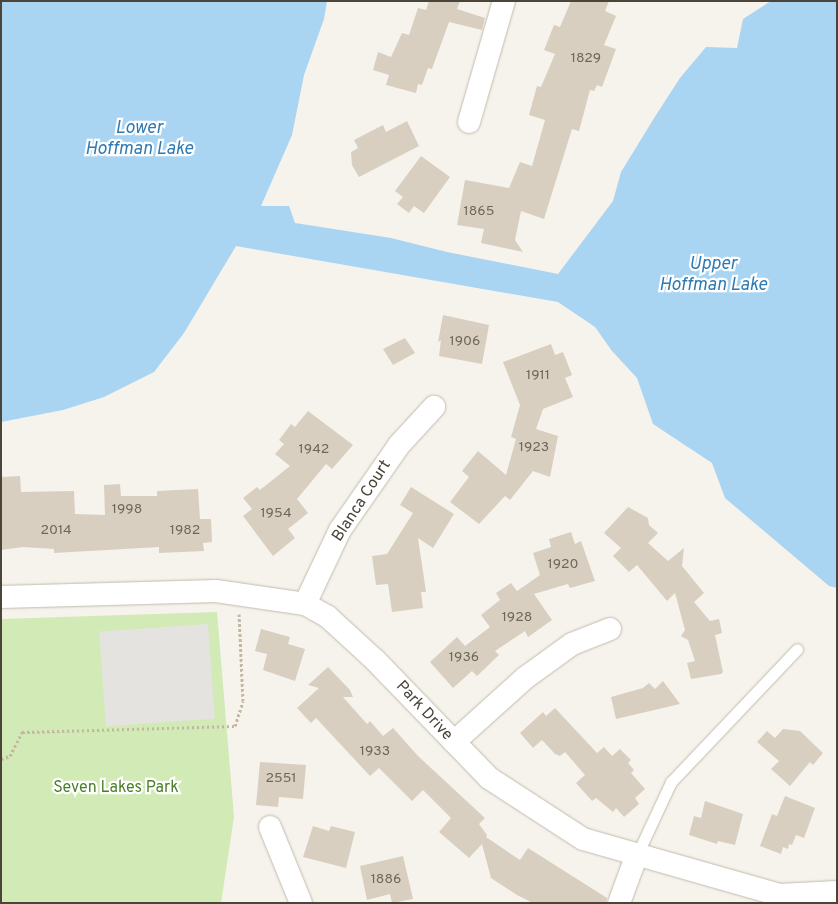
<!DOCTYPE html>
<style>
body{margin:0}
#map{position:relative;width:838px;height:904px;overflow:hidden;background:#f6f3ec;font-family:Overpass,sans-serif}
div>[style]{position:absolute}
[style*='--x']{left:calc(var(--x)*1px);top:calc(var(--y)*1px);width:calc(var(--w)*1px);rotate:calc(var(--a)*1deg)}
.green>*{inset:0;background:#d2eab5}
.parking>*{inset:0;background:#e5e3e0;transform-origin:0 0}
.water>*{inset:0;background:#a9d4f2}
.building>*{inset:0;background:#d8cfc1}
.path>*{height:3px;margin-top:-1.5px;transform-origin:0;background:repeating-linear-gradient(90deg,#c4b79f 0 2.5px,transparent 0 5px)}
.roads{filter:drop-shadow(0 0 1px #c2bbae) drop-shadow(0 0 1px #c2bbae)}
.service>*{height:11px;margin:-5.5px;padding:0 5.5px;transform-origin:5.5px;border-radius:5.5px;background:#fff}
.minor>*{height:22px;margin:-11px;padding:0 11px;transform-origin:11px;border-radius:11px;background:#fff}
span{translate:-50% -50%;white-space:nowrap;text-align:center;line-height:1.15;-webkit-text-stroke:4.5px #fff;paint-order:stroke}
.number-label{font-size:14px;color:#6e675b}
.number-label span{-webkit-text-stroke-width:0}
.street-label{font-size:16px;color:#4b4439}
.park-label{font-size:16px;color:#4a7f2a}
.water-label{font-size:18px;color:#2e7ab2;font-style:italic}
.frame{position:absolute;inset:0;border:2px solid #4b4439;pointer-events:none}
</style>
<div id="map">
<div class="green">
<div style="clip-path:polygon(217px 612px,234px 817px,221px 903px,1px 903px,1px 619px)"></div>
</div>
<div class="parking">
<div style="left:208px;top:624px;width:95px;height:109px;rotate:86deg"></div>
</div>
<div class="water">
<div style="clip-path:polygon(1px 1px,327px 1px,324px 19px,304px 75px,292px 135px,261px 206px,289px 206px,295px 223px,391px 238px,447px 252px,558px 274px,613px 201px,621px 172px,656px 115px,680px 78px,706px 47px,737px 48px,743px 19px,771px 1px,837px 1px,837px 588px,829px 586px,725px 498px,712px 463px,653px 424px,637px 378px,612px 351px,595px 327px,558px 302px,236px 246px,184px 333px,154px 372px,104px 397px,63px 410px,1px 422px)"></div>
</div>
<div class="building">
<div style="clip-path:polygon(429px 1px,460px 1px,457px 9px,485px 18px,482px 30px,449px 22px,432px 69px,428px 68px,422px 85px,418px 84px,416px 93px,386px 85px,389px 75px,373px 70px,378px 52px,391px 57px,402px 33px,409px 35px,418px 8px,426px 10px)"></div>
<div style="clip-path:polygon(571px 1px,609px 1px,605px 11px,616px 16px,604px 45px,616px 49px,602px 87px,597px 85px,594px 91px,590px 90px,579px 131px,572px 129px,544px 219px,521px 211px,515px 240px,523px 252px,481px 243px,484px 229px,457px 225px,465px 180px,509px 188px,520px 162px,532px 166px,545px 120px,529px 115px,537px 86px,541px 87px,555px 54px,544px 50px,554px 25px,560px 27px)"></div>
<div style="clip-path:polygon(407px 121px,419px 146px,359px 177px,352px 165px,351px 152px,358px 148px,354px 140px,383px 125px,386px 132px)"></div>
<div style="clip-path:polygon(421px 156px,450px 177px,424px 213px,414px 206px,409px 213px,397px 204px,403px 197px,395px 191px)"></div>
<div style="clip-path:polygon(443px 315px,489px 325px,482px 364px,439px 356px,441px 340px,438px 342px)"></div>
<div style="clip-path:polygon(405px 338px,415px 353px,393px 365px,383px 349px)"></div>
<div style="clip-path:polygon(551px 344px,555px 355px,563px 352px,572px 375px,565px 378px,573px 397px,543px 409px,536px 429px,558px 436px,550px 477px,533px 471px,510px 500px,505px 496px,479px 524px,450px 502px,469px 477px,462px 471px,478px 451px,506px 475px,516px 439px,511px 437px,520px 405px,503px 362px)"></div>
<div style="clip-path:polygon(308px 411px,353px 445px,332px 469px,326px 464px,297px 499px,308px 513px,288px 529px,295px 538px,273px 556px,243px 516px,252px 509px,243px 498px,257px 487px,260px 490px,290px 466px,275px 454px,284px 444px,279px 440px,291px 424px,295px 427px)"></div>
<div style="clip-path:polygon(20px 476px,21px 492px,74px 491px,75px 514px,105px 515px,104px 485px,120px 484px,121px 496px,157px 496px,157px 491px,198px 489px,200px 519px,211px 519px,212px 542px,203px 543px,204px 551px,159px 553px,159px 547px,54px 553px,54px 549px,23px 547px,1px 550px,1px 477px)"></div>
<div style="clip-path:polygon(411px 487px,454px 514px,433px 548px,418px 538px,426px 592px,421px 592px,423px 608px,392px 612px,388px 584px,376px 585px,372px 556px,387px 554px,413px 513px,400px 505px)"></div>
<div style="clip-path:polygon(628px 507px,648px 518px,649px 525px,658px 533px,648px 543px,668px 561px,684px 548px,682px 566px,704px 593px,694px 602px,710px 621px,719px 619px,722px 633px,715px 635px,723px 672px,721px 674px,691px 679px,687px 663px,695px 661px,688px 640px,681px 636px,685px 630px,675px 593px,667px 601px,637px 565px,629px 572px,613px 556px,621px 548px,604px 533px)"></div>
<div style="clip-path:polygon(571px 532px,575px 544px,581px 541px,595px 581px,570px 588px,568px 584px,534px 594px,552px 620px,528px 637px,525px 631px,495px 651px,499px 655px,477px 676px,472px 671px,453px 688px,430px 662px,457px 637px,465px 646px,490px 627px,481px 615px,500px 600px,496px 593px,511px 583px,517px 591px,540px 575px,533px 553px,551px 547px,549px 539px)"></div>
<div style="clip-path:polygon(261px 629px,290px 637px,288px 644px,305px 649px,295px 681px,263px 670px,267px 654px,255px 651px)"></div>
<div style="clip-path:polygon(328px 667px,350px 690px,353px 697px,343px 697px,367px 724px,370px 721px,383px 736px,393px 728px,418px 756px,485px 818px,479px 824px,487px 835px,486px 837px,520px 860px,528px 848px,607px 898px,606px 903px,533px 903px,517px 895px,491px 878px,482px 844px,469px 858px,439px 832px,451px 818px,423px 790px,412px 801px,379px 768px,370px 776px,316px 718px,311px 723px,297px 708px,319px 688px,308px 685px)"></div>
<div style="clip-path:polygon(663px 681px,680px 704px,616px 719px,611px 697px,643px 688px,649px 683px,655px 689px)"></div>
<div style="clip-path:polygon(555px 708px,597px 753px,604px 747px,612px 756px,620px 749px,631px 760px,628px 763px,634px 770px,631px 773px,645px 789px,635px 798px,639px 804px,624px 817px,616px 808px,613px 812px,596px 798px,592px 801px,576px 783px,585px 775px,565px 752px,560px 756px,555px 754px,542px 740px,533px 748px,520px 733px,543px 712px,546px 716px)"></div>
<div style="clip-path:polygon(783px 729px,800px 731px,823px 753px,813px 765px,810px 762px,790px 786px,771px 769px,779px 761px,757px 742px,767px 731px,775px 738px)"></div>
<div style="clip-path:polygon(260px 762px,306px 765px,303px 799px,279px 797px,278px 807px,256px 805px)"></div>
<div style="clip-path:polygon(785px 796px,815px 808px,804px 838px,796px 835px,792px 845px,789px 844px,788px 849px,783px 847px,781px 854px,760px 846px,772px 814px,777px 816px)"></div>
<div style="clip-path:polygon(705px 801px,743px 814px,735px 845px,718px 841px,717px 844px,689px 835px,694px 816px,701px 818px)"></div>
<div style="clip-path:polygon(313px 826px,329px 831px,331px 826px,355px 832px,346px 868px,303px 857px)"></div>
<div style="clip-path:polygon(403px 856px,413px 899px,392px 903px,390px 894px,367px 900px,360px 866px)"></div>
</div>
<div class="path">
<div style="--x:1;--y:759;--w:9;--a:-18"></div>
<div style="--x:10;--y:756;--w:27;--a:-63"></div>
<div style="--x:22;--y:732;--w:213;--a:-1.6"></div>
<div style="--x:235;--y:726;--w:26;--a:-72"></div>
<div style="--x:243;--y:701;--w:87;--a:-92.6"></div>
</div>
<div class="roads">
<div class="service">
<div style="--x:636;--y:857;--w:83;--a:-65"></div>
<div style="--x:671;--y:782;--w:183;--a:-46.5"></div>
</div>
<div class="minor">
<div style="--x:469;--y:122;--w:126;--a:-73.9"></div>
<div style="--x:1;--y:597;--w:215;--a:-1.6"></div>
<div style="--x:216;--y:591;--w:90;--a:8.3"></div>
<div style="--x:305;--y:604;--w:26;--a:29"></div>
<div style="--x:328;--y:617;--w:64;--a:42.5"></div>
<div style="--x:375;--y:660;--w:164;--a:46"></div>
<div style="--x:489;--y:778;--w:112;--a:33"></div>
<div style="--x:583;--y:839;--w:204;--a:15.9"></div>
<div style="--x:779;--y:895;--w:58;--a:-3"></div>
<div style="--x:305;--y:604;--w:82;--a:-64.7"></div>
<div style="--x:340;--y:530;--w:103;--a:-55.2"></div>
<div style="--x:399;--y:445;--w:52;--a:-47.4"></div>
<div style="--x:454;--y:742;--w:96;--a:-42"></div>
<div style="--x:525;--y:678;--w:58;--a:-35.9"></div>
<div style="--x:572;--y:644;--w:41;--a:-21.5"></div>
<div style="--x:270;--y:827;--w:82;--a:67.8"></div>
<div style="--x:619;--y:903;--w:49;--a:-69.7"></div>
</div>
</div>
<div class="number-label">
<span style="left:586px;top:59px">1829</span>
<span style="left:479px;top:212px">1865</span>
<span style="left:465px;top:342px">1906</span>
<span style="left:538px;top:376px">1911</span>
<span style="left:534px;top:448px">1923</span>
<span style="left:314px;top:450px">1942</span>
<span style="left:127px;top:510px">1998</span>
<span style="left:276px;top:514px">1954</span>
<span style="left:56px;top:531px">2014</span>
<span style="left:185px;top:531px">1982</span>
<span style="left:563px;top:565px">1920</span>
<span style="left:517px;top:618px">1928</span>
<span style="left:464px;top:658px">1936</span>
<span style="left:375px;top:752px">1933</span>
<span style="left:281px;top:779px">2551</span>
<span style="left:386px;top:880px">1886</span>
</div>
<div class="street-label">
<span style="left:362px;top:501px;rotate:-57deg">Blanca Court</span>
<span style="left:424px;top:711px;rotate:47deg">Park Drive</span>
</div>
<div class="park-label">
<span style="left:116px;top:788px">Seven Lakes Park</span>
</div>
<div class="water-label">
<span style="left:139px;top:140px">Lower<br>Hoffman Lake</span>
<span style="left:713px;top:276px">Upper<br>Hoffman Lake</span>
</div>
<div class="frame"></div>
</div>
